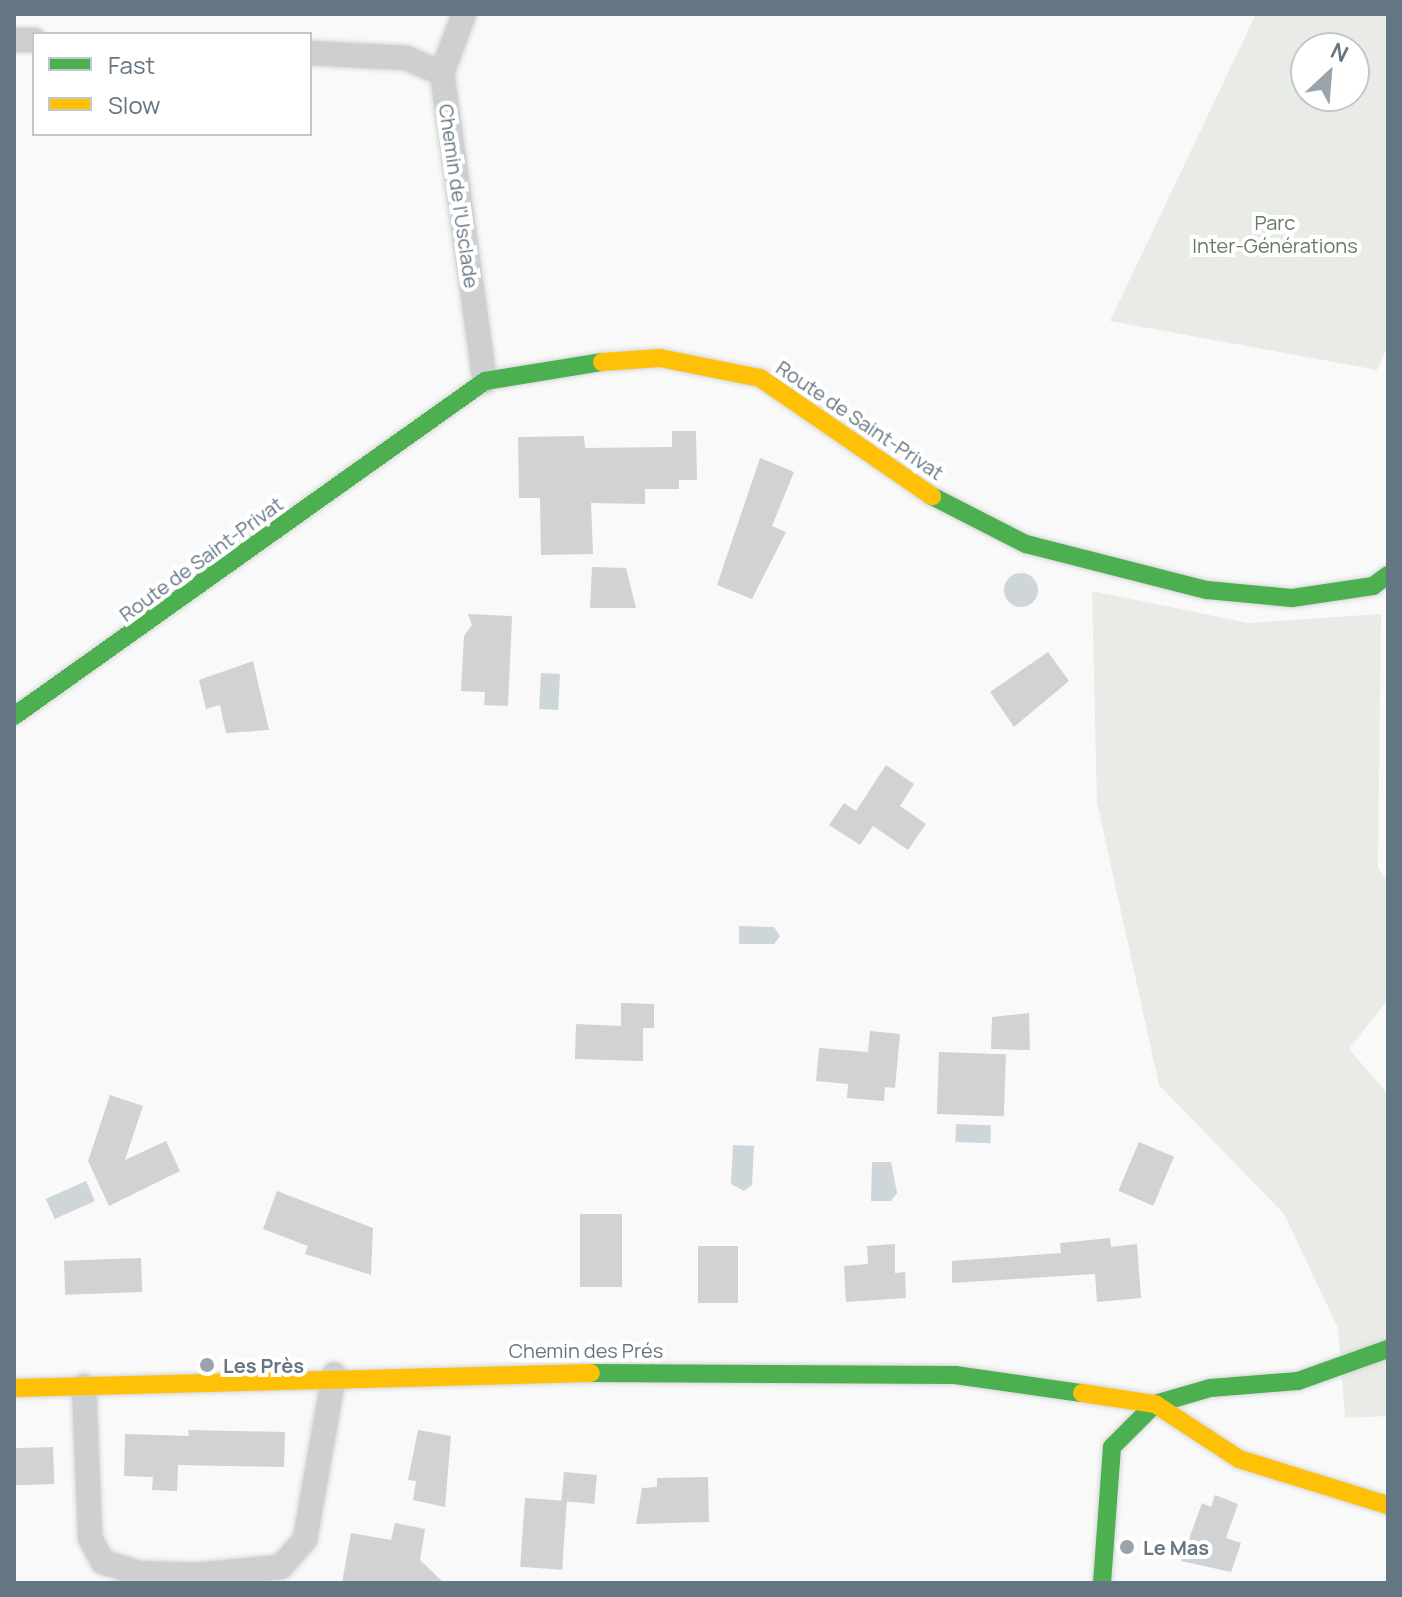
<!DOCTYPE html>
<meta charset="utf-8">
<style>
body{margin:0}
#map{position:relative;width:1402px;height:1597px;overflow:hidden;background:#f9f9f9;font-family:Manrope,sans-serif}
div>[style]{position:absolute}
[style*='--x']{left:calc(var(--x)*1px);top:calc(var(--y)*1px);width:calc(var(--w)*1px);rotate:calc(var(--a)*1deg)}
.green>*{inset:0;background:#e8ebe6}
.water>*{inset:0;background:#ced6d9;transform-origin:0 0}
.round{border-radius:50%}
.building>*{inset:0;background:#d0d2d3;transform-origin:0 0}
.roads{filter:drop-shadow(0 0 2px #d5d6d7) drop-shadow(0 0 2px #d5d6d7)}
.street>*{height:24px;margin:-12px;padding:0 12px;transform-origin:12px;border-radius:12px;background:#cecfd0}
.fast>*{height:18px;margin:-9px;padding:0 9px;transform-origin:9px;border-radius:9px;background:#4caf50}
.slow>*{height:18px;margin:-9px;padding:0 9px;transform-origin:9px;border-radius:9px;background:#ffc107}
.dots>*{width:22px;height:22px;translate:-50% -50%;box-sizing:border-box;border:4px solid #fff;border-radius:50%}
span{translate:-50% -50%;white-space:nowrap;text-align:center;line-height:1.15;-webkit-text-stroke:8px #fff;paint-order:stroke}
.street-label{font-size:20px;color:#657683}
.park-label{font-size:20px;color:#687a64}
.poi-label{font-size:20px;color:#657683;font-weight:700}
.left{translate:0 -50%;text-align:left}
.frame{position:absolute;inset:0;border:16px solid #657683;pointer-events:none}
.legend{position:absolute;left:32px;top:32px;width:280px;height:104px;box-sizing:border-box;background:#fff;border:2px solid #c1c8cd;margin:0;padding:10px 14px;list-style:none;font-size:24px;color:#657683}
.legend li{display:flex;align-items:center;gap:16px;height:40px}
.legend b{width:40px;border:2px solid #c1c8cd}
.north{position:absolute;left:1290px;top:32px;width:80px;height:80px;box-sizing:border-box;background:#fff;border:2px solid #c1c8cd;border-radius:50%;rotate:26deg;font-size:22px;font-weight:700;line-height:32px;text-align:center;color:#657683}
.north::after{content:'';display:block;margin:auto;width:28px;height:36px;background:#99a4ac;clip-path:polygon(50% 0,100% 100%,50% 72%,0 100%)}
</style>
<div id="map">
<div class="green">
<div style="clip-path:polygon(evenodd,1256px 14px,1388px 14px,1388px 345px,1377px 370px,1110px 321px,1256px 14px,1306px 48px,1354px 48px,1354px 96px,1306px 96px,1306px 48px)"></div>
<div style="clip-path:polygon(1092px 591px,1248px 623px,1381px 614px,1378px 868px,1388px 883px,1388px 999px,1349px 1049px,1388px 1094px,1388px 1416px,1345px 1418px,1338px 1328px,1284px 1214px,1159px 1085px,1097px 802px)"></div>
</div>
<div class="water">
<div class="round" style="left:1004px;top:573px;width:34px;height:34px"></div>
<div style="left:541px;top:673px;width:19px;height:36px;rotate:3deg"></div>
<div style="clip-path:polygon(739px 926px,774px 927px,780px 936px,774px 944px,739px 944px)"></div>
<div style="left:956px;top:1124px;width:35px;height:18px;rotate:2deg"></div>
<div style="clip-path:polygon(733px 1145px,754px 1146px,752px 1185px,744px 1191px,731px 1184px)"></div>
<div style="clip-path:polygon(872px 1162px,891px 1162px,897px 1193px,891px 1201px,871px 1201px)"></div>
<div style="left:86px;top:1181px;width:22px;height:44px;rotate:66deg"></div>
</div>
<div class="building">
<div style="clip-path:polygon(672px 431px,696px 431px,697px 480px,679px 480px,679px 489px,645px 489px,645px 504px,591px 503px,593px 554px,541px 555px,540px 498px,519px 498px,518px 437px,584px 436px,585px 448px,672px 447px)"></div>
<div style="clip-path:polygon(760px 458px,794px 472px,772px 526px,786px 532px,752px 599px,717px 585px)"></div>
<div style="clip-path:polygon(592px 567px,626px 568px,636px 608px,590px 608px)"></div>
<div style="clip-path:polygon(468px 614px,512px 616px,508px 706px,484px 705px,485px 692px,461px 691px,464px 636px,472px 625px)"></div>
<div style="clip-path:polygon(1048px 652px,1069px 681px,1014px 727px,990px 692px)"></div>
<div style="clip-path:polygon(253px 661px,269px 730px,226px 733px,220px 705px,206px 709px,199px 680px)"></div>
<div style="clip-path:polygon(886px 765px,914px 784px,900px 806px,926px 824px,908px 850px,873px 826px,860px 845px,829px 825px,844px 803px,856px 811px)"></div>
<div style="clip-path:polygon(621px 1003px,654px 1004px,654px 1028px,643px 1028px,643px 1061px,575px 1059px,576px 1024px,621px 1026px)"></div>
<div style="clip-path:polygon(1029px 1013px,1030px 1050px,991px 1049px,992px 1017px)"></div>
<div style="clip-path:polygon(870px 1031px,900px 1034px,895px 1088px,885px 1087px,884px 1101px,847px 1098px,848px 1084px,816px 1081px,819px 1048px,868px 1052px)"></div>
<div style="left:939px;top:1052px;width:67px;height:62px;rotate:2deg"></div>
<div style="clip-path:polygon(110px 1095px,143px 1106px,125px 1160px,166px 1141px,180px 1171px,109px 1206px,88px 1161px)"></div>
<div style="left:1139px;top:1142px;width:38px;height:53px;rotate:23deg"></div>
<div style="clip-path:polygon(277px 1191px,373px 1228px,371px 1275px,305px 1254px,308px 1246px,263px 1229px)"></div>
<div style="left:580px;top:1214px;width:42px;height:73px"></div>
<div style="clip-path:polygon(1110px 1238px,1111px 1247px,1137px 1244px,1141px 1298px,1097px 1302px,1095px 1274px,952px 1283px,952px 1261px,1061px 1253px,1060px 1243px)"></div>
<div style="clip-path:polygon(895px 1244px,895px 1273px,905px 1272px,906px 1298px,846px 1302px,844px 1266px,868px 1264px,867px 1246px)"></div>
<div style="left:698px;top:1246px;width:40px;height:57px"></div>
<div style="left:141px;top:1258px;width:34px;height:77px;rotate:88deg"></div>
<div style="clip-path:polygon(188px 1430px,285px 1432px,284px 1467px,178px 1465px,177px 1491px,152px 1490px,153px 1477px,124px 1476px,125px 1434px,189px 1436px)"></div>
<div style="clip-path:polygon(418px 1430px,451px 1436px,445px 1507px,413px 1500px,416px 1481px,408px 1480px)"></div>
<div style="left:53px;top:1447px;width:37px;height:39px;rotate:88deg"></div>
<div style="left:564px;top:1472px;width:33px;height:29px;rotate:5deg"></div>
<div style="clip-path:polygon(708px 1477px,709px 1522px,636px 1524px,642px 1488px,657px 1487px,657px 1478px)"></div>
<div style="clip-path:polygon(1215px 1495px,1238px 1504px,1226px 1538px,1241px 1543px,1231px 1572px,1181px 1561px,1202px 1503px,1211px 1507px)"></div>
<div style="left:525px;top:1498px;width:42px;height:69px;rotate:4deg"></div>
<div style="clip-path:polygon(395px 1523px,425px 1529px,420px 1560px,444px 1583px,342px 1583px,351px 1533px,391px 1540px)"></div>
</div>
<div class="roads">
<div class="street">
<div style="--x:464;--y:14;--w:63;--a:110.4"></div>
<div style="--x:442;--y:73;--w:311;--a:82.1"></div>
<div style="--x:14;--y:40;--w:20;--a:0"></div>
<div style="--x:310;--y:53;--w:96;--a:3"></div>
<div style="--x:406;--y:58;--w:39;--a:23"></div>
<div style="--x:84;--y:1386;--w:152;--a:87.7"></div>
<div style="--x:90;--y:1538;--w:27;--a:62"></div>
<div style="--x:103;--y:1562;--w:39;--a:17"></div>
<div style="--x:140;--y:1573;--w:55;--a:2.1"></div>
<div style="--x:195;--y:1575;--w:86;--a:-5.3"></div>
<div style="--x:281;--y:1567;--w:37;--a:-49"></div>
<div style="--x:305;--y:1539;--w:167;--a:-80"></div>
</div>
<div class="fast">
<div style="--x:932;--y:496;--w:106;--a:27.1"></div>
<div style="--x:1026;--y:544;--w:187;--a:14.3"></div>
<div style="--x:1207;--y:590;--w:85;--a:5.4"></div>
<div style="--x:1292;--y:598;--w:82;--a:-8.4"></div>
<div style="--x:1373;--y:586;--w:19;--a:-36"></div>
<div style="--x:14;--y:716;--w:578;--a:-35.42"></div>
<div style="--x:485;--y:381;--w:119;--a:-9.2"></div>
<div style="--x:591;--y:1373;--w:364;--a:0.3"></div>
<div style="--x:955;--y:1375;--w:128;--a:8.1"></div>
<div style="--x:1102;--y:1583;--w:136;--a:-85.8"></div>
<div style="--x:1112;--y:1447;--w:61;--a:-45"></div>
<div style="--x:1155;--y:1404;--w:57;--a:-16.2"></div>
<div style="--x:1210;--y:1388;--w:88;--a:-4.5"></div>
<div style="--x:1298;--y:1381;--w:96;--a:-19.6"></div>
</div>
<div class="slow">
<div style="--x:602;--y:362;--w:58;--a:-3.9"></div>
<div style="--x:660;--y:358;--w:102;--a:11.3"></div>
<div style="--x:760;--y:378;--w:209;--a:34.5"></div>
<div style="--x:14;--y:1388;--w:577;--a:-1.49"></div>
<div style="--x:1082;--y:1393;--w:74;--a:8.6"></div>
<div style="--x:1155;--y:1404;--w:100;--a:33.2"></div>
<div style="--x:1239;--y:1459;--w:156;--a:17.2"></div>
</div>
</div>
<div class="dots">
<div style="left:207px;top:1365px;background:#99a4ac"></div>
<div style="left:1127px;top:1547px;background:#99a4ac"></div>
</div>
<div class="street-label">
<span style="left:459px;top:196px;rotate:82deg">Chemin de l'Usclade</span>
<span style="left:860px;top:420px;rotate:34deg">Route de Saint-Privat</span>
<span style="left:201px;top:559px;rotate:-36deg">Route de Saint-Privat</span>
<span style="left:586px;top:1350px">Chemin des Prés</span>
</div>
<div class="park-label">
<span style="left:1275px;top:234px">Parc<br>Inter-Générations</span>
</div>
<div class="poi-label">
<span class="left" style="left:223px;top:1365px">Les Près</span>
<span class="left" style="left:1143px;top:1547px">Le Mas</span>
</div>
<div class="frame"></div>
<ul class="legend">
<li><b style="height:10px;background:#4caf50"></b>Fast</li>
<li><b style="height:10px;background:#ffc107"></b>Slow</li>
</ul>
<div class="north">N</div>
</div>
